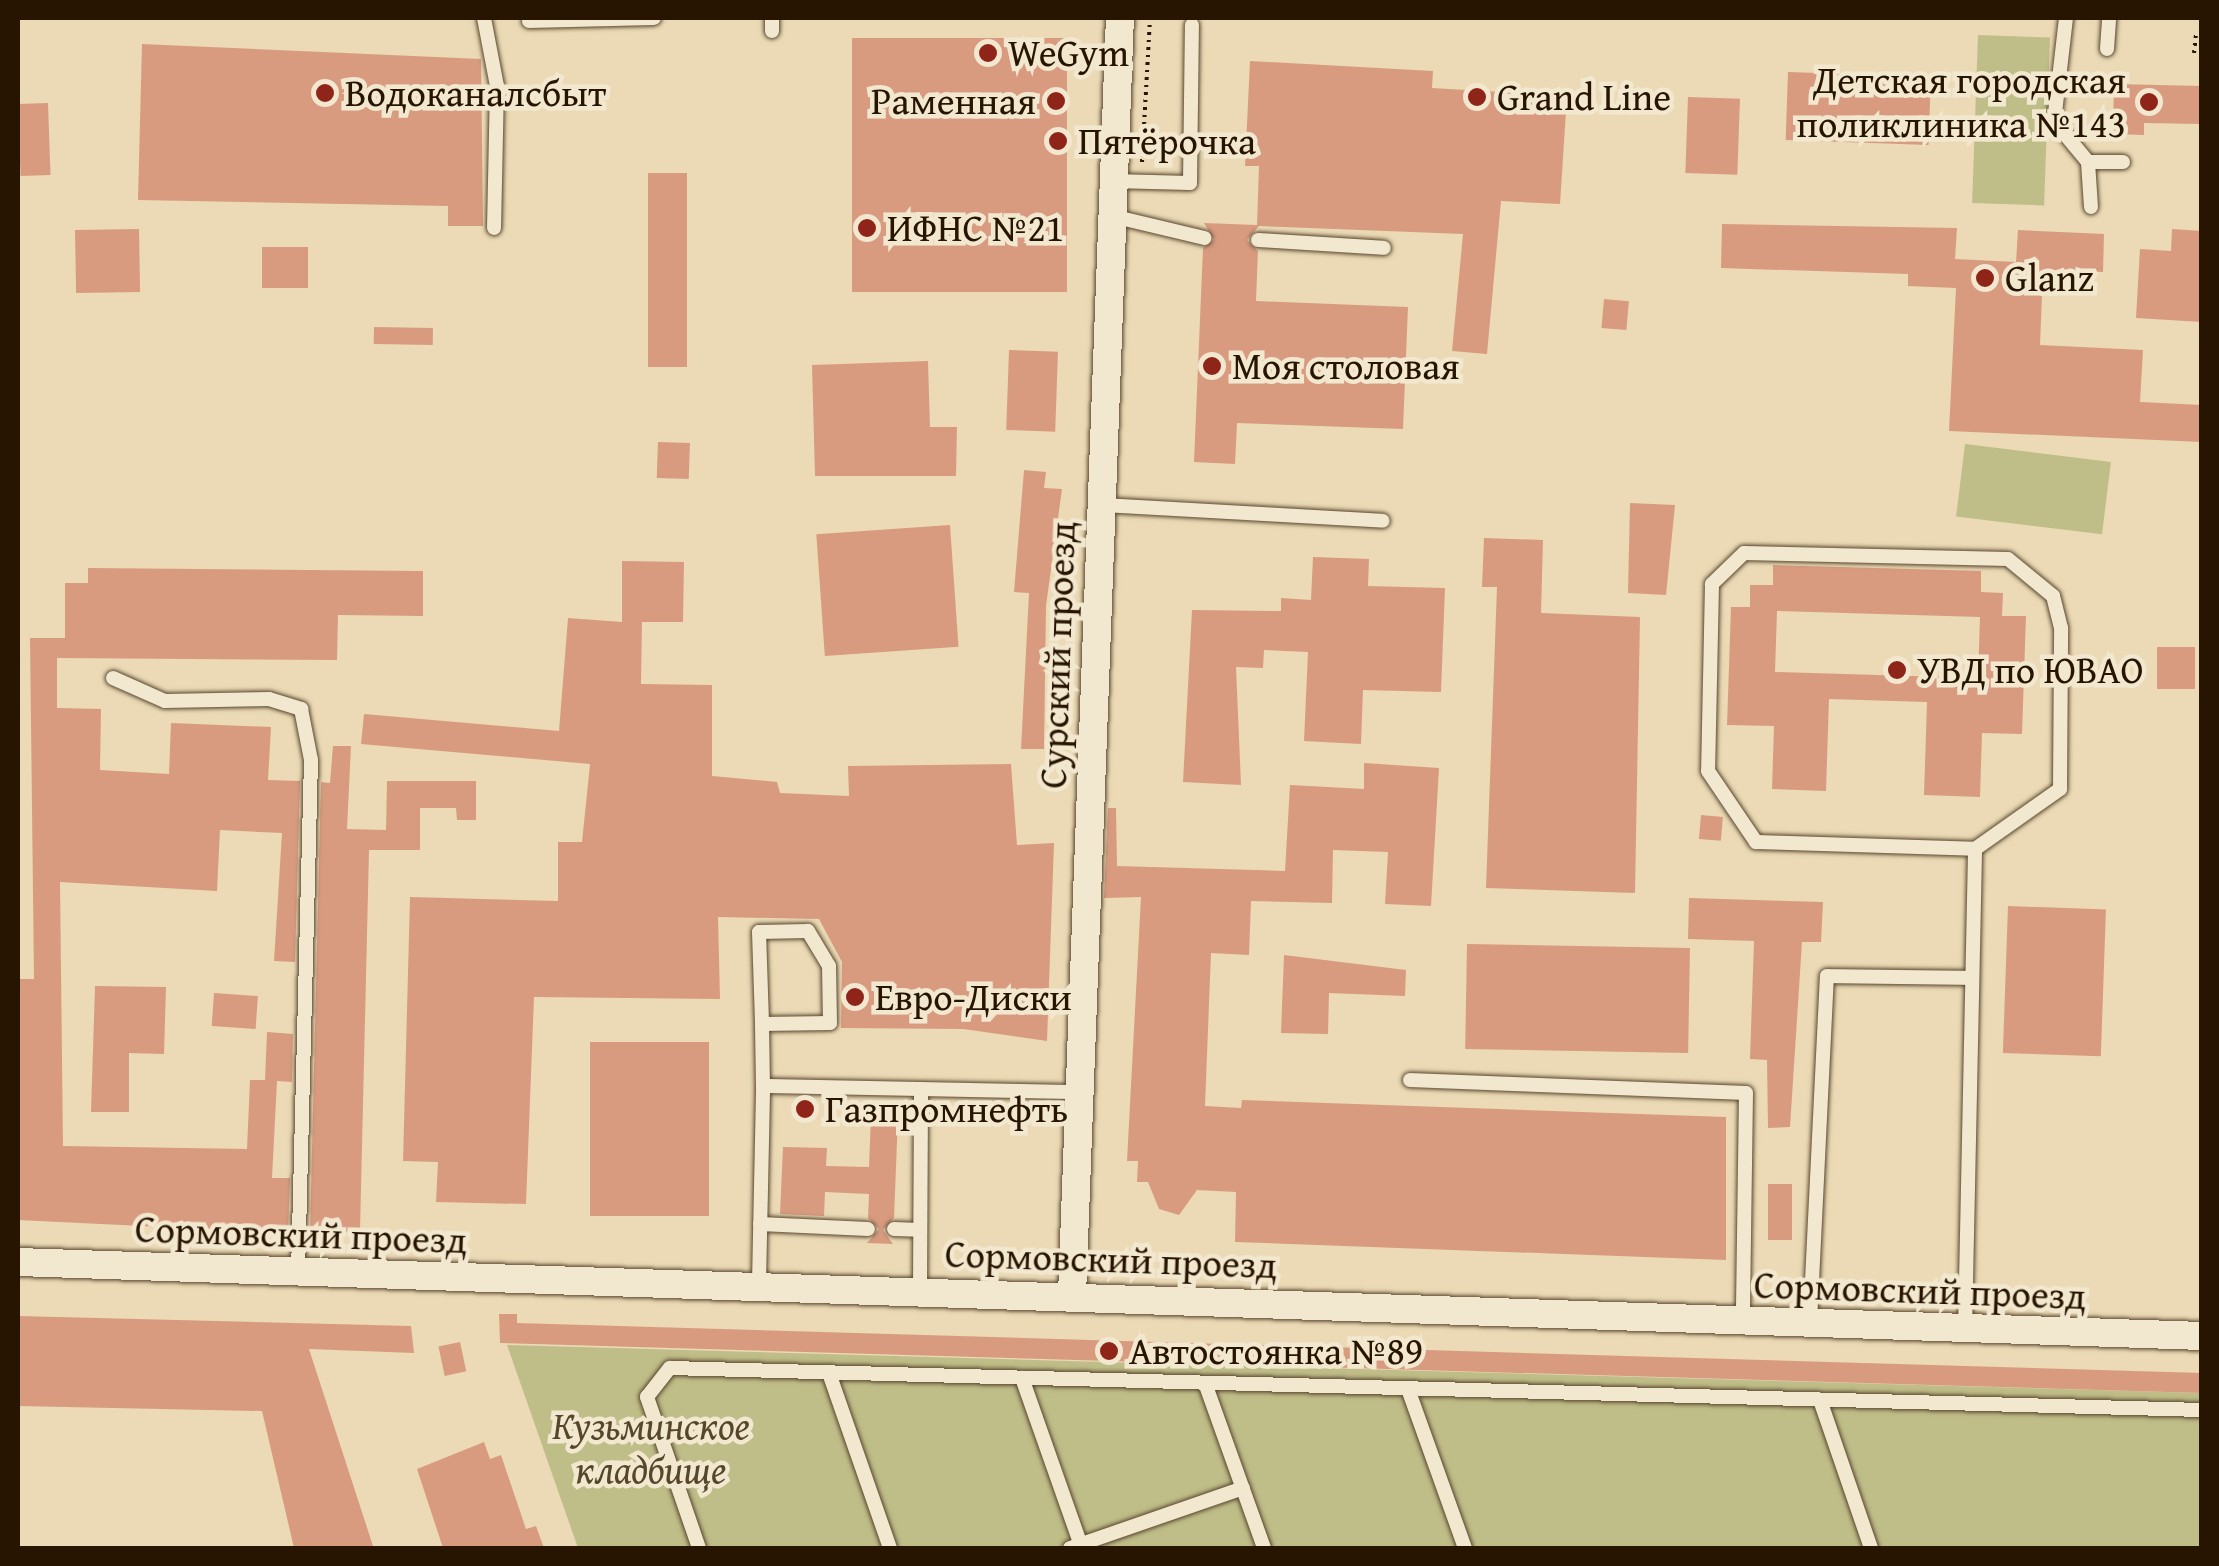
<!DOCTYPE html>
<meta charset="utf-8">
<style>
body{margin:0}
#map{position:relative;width:2219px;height:1566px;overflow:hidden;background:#ebdab5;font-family:"Gentium Book Plus",serif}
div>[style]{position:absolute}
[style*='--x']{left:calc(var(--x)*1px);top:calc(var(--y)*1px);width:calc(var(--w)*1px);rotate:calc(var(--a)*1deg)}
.green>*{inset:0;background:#bfbd88;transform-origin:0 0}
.building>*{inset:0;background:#d89b80;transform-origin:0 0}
.path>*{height:4px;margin-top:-2px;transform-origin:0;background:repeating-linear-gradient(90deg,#281501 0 2.5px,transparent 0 7.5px)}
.roads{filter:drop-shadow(0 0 2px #59462e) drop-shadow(0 0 2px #59462e)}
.service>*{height:14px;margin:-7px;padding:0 7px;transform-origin:7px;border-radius:7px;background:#f2e7cf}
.minor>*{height:28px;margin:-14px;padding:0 14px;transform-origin:14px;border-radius:14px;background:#f2e7cf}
.dots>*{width:28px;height:28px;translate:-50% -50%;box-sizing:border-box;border:5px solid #f2e7cf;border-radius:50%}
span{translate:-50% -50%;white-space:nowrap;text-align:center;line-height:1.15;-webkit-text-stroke:9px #f2e7cf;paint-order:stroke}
.poi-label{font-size:38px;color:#281501}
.left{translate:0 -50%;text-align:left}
.right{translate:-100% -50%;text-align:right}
.street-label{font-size:38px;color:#281501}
.park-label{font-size:38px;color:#55472a;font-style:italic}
.frame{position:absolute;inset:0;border:20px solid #281501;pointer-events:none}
</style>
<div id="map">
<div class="green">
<div style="left:1978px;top:35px;width:72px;height:168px;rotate:2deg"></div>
<div style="left:1965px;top:444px;width:147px;height:73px;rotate:7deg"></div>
<div style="clip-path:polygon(507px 1345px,2201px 1393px,2201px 1548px,578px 1548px)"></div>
</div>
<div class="building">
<div style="left:852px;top:38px;width:215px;height:254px"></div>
<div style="clip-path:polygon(142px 44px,481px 59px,483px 226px,448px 226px,448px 206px,138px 200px)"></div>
<div style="clip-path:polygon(1250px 61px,1433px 71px,1432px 88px,1567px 96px,1560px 204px,1501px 201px,1487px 354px,1452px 351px,1463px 234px,1259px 226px,1247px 240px,1258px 251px,1256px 301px,1408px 307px,1403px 429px,1237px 423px,1235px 464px,1194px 462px,1203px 248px,1214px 240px,1204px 223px,1257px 225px,1259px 166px,1245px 166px)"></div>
<div style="left:1788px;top:72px;width:143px;height:68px;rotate:2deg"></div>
<div style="clip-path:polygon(2114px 84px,2202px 86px,2202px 124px,2144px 123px,2144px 135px,2113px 134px)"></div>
<div style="left:1688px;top:97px;width:52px;height:76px;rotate:2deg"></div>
<div style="left:48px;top:103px;width:72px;height:30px;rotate:88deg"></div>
<div style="left:648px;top:173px;width:39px;height:194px"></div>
<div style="clip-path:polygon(1722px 224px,1957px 228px,1955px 259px,2016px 262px,2018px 230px,2104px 234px,2103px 272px,2043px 270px,2040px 345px,2143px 350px,2140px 402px,2202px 405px,2202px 442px,1949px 431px,1956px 288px,1908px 286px,1908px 274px,1721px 268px)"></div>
<div style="left:139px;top:229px;width:63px;height:64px;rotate:89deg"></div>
<div style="clip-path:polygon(2172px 229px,2202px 231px,2202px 322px,2136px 318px,2140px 249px,2171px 251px)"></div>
<div style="left:262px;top:247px;width:46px;height:41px"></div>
<div style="left:1604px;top:299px;width:25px;height:29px;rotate:5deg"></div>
<div style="left:374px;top:327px;width:59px;height:17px;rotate:1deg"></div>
<div style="left:1009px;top:350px;width:49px;height:80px;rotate:2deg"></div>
<div style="clip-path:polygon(928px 361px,930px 427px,957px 427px,956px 476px,815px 476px,812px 365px)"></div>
<div style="left:658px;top:442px;width:32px;height:36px;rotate:2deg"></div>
<div style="clip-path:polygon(1024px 470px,1046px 472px,1044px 488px,1062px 489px,1046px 606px,1044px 749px,1021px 749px,1029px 593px,1014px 592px)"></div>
<div style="clip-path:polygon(1630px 503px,1675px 505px,1666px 595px,1628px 593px)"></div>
<div style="left:950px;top:525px;width:122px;height:134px;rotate:86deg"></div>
<div style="clip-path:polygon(1484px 538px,1543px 540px,1541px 613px,1640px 617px,1635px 893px,1486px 888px,1497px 587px,1482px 587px)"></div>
<div style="clip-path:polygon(1313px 557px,1369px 559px,1368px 586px,1445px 588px,1441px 692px,1363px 690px,1361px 744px,1304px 741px,1308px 652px,1264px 650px,1263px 668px,1236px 667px,1241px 785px,1183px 782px,1192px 610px,1281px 611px,1281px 598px,1311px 600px)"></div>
<div style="clip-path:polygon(622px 561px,684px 562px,683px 622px,642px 622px,641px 684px,712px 685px,712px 776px,777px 782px,780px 793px,849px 796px,848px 766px,1011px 764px,1017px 845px,1054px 843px,1047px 1041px,963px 1029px,841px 1028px,842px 962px,819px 919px,718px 917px,720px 999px,534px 997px,526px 1204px,436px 1202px,438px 1162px,403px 1161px,410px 897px,558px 901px,558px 842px,582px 842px,590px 764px,361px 744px,364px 714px,559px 731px,568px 618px,622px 622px)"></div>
<div style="clip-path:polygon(evenodd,1773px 565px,1981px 571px,1981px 592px,2003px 593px,2002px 616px,2026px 616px,2022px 734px,1982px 733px,1980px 797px,1924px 795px,1927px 702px,1829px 699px,1826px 791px,1772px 789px,1774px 726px,1727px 725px,1731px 607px,1750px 607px,1750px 585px,1773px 585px,1773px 565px,1777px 611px,1980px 617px,1978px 678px,1775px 672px,1777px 611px)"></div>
<div style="clip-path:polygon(88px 568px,423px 571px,423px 616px,338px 615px,337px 660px,57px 658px,57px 708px,101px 709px,100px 770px,169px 774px,171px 723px,271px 727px,268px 780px,300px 781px,295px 962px,274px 961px,282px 833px,220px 830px,217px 891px,60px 882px,63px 1146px,247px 1149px,250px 1080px,265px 1080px,267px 1032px,293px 1034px,292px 1082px,277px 1081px,272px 1178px,290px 1178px,288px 1233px,18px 1220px,18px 979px,34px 979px,30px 638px,65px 638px,65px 583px,88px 583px)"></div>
<div style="left:2157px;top:647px;width:38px;height:42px"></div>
<div style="clip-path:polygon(333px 746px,351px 746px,347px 829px,386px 830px,387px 781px,476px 781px,476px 820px,457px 820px,456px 808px,420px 808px,420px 850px,369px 850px,360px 1231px,310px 1233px,321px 782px,330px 783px)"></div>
<div style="clip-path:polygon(1364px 763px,1439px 768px,1431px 906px,1385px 904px,1388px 852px,1333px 850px,1332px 903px,1251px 901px,1249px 955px,1211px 953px,1205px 1106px,1241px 1108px,1242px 1100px,1726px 1117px,1726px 1260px,1235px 1242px,1236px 1192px,1197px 1190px,1179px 1215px,1159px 1209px,1148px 1182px,1137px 1182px,1138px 1161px,1127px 1161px,1141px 897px,1104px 898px,1108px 808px,1116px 808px,1117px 866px,1285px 871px,1290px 785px,1364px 789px)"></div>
<div style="left:1701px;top:815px;width:22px;height:24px;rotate:5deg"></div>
<div style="clip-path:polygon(1689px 898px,1823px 902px,1821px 942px,1802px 942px,1790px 1127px,1768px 1128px,1767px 1060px,1750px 1059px,1754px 941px,1688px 939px)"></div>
<div style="left:2008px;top:906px;width:98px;height:147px;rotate:2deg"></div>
<div style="left:1467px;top:944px;width:223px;height:105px;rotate:1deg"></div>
<div style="clip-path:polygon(1284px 955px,1406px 970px,1405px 996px,1329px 993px,1328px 1034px,1281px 1033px)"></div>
<div style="clip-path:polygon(95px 986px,166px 987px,164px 1054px,129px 1053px,129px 1112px,91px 1112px)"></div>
<div style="left:214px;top:993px;width:44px;height:33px;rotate:4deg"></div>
<div style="left:590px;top:1042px;width:119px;height:174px"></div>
<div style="clip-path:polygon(871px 1115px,898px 1116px,894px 1218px,883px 1230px,893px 1244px,867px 1243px,879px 1229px,868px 1218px,869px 1194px,825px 1192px,824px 1216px,780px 1214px,783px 1147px,827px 1148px,826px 1166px,869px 1167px)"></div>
<div style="left:1768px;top:1184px;width:24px;height:56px"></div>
<div style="clip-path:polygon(499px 1314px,517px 1314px,517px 1323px,2202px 1373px,2202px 1393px,500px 1343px)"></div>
<div style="clip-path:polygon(18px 1316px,411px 1326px,414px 1353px,309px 1349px,373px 1546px,294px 1548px,262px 1411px,18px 1406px)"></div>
<div style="left:460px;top:1342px;width:30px;height:22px;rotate:78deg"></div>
<div style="clip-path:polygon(484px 1442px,490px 1459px,501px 1455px,526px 1529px,536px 1526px,544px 1548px,443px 1548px,417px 1469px)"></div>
</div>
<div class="path">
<div style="--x:2194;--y:53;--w:20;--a:-84"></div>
<div style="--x:1142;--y:162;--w:144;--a:-86.8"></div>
</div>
<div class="roads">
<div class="service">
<div style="--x:484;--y:18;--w:69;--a:79.2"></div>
<div style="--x:497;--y:86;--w:142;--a:91.2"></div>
<div style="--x:2066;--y:18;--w:104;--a:96.6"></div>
<div style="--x:2054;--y:121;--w:53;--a:50.3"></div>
<div style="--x:2088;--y:162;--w:45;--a:86.2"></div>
<div style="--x:529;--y:21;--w:125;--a:-1.4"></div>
<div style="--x:772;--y:31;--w:13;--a:-90"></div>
<div style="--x:2107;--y:49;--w:31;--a:-86"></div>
<div style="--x:2088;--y:162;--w:35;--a:0"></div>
<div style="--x:1113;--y:181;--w:77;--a:1.5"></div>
<div style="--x:1190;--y:183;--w:158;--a:-89.3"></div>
<div style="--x:1112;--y:216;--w:95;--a:13.4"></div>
<div style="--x:1258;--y:240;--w:126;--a:3.6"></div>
<div style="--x:1101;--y:505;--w:282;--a:3.2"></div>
<div style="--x:113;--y:678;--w:57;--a:23.9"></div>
<div style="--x:165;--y:701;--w:104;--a:-1.1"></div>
<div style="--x:269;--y:699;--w:34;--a:17"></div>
<div style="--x:301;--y:709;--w:52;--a:78.9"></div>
<div style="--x:311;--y:760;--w:513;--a:91.45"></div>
<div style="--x:762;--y:1024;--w:68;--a:-0.8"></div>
<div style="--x:830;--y:1023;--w:57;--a:-91"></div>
<div style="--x:829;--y:966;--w:41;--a:-121"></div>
<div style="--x:808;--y:931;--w:49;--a:178.8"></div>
<div style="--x:759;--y:932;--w:92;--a:88.1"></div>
<div style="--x:762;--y:1024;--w:62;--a:89.1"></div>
<div style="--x:1410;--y:1080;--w:336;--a:2.2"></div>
<div style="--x:1746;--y:1093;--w:228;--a:90.8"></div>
<div style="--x:760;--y:1224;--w:108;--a:2.7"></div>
<div style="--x:894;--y:1229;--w:25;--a:2"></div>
<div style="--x:759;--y:1283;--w:197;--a:-88.8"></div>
<div style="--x:763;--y:1086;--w:313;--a:1.1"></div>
<div style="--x:920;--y:1289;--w:200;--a:-89.7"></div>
<div style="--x:1810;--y:1322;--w:346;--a:-87.2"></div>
<div style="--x:1827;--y:976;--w:145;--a:0.8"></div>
<div style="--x:1965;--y:1330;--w:481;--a:-88.8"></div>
<div style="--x:1975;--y:849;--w:104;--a:-35.2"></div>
<div style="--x:2060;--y:789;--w:161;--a:-89.6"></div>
<div style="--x:2061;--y:628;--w:33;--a:-104"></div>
<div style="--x:2053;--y:596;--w:58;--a:-140.6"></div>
<div style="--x:2008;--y:559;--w:264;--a:-178.7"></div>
<div style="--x:1744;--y:553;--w:45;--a:135.9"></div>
<div style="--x:1712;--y:584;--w:187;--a:91.2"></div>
<div style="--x:1708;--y:771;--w:86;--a:55.9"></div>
<div style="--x:1756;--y:842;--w:219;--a:1.8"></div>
<div style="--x:829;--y:1373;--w:185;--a:70.8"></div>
<div style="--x:1022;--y:1378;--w:180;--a:70.6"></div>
<div style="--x:1205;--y:1383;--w:175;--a:70.3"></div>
<div style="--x:1408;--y:1389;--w:169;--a:70.3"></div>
<div style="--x:1820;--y:1400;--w:157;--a:71"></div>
<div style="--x:699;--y:1548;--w:160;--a:-109"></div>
<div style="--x:647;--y:1397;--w:37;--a:-52"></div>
<div style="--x:670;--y:1368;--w:1533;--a:1.57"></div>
<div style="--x:1070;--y:1548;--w:183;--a:-19.1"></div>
</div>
<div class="minor">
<div style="--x:18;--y:1262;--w:2185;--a:1.94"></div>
<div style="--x:1072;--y:1295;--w:1278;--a:-87.85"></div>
</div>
</div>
<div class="dots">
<div style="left:988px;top:53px;background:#8f2418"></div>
<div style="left:325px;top:93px;background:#8f2418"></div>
<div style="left:1477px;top:97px;background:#8f2418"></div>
<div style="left:1056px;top:101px;background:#8f2418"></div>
<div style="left:2149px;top:102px;background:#8f2418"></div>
<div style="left:1058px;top:141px;background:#8f2418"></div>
<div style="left:867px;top:228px;background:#8f2418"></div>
<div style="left:1985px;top:278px;background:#8f2418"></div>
<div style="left:1212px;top:366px;background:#8f2418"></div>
<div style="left:1897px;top:670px;background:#8f2418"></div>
<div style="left:855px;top:997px;background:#8f2418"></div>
<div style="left:805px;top:1109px;background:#8f2418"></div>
<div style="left:1109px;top:1351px;background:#8f2418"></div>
</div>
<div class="poi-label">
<span class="left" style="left:1008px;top:53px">WeGym</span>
<span class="right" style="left:2126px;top:102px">Детская городская<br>поликлиника №143</span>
<span class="left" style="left:345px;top:93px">Водоканалсбыт</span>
<span class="left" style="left:1497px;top:97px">Grand Line</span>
<span class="right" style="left:1036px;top:101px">Раменная</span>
<span class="left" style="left:1078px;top:141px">Пятёрочка</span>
<span class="left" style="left:887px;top:228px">ИФНС №21</span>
<span class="left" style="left:2005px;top:278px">Glanz</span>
<span class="left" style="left:1232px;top:366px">Моя столовая</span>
<span class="left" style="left:1917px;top:670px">УВД по ЮВАО</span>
<span class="left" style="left:875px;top:997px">Евро-Диски</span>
<span class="left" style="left:825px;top:1109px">Газпромнефть</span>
<span class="left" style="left:1129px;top:1351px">Автостоянка №89</span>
</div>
<div class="street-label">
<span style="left:1057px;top:655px;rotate:-88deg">Сурский проезд</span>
<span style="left:301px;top:1234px;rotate:2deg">Сормовский проезд</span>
<span style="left:1111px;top:1259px;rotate:2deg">Сормовский проезд</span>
<span style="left:1920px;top:1290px;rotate:2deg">Сормовский проезд</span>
</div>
<div class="park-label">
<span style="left:651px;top:1448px">Кузьминское<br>кладбище</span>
</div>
<div class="frame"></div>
</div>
